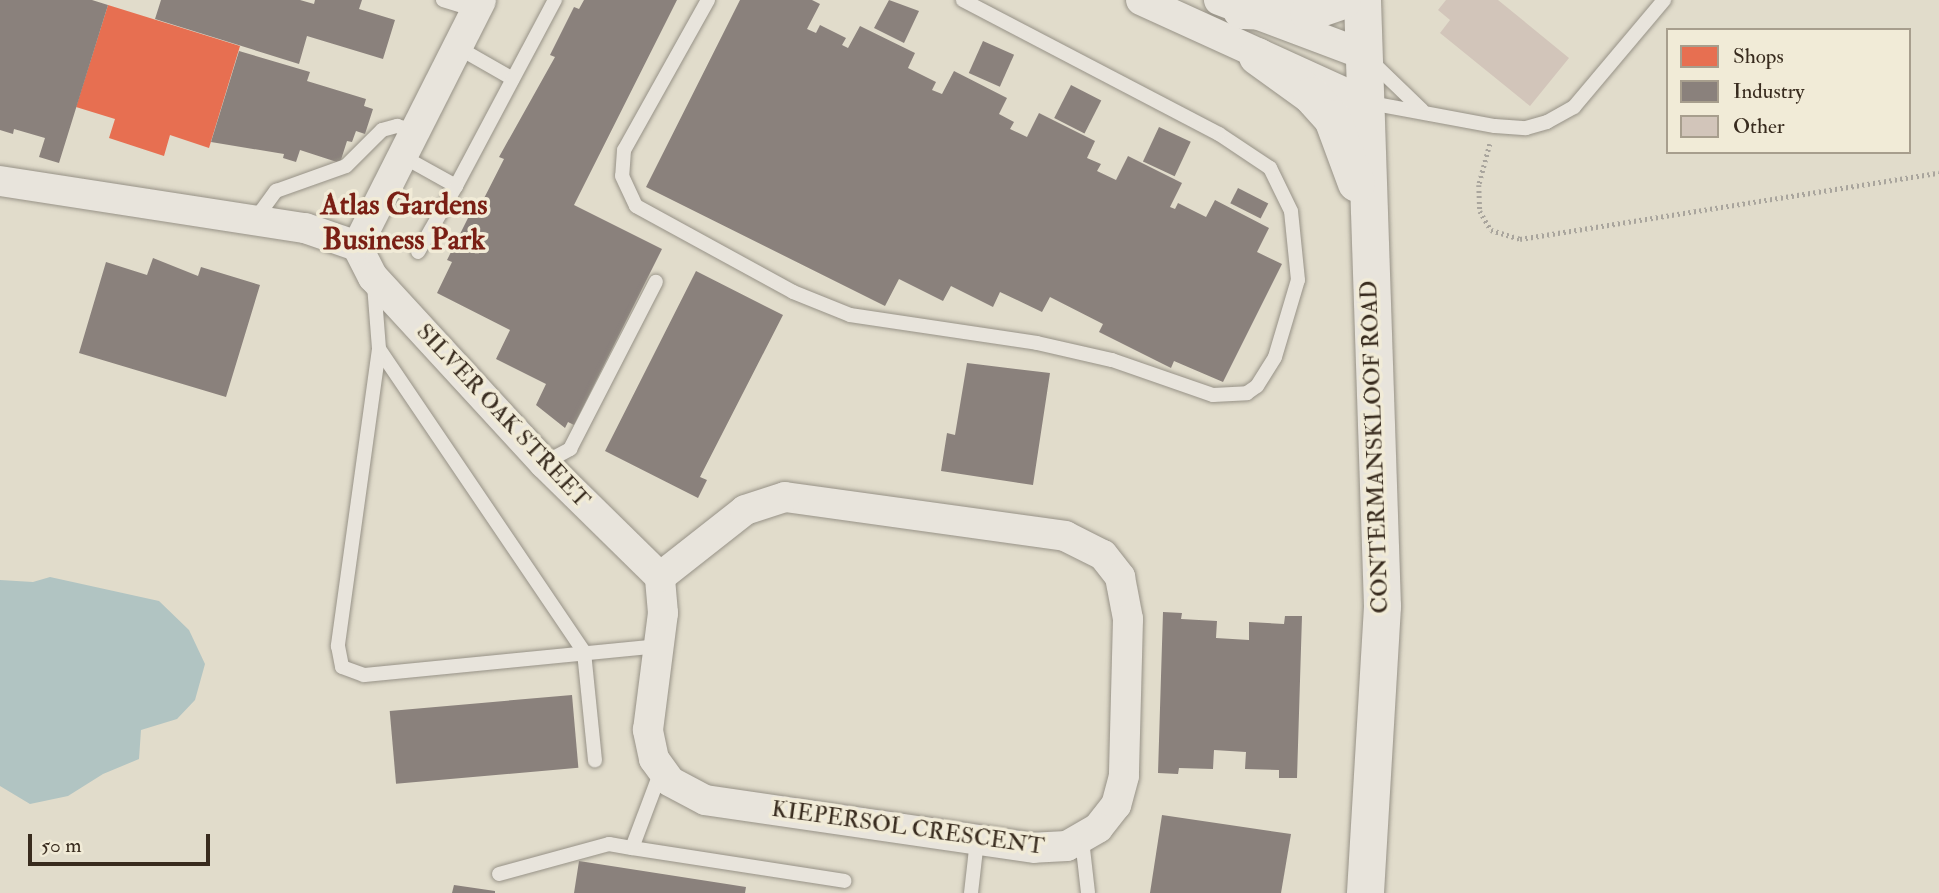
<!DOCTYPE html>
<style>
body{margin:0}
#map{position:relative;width:1939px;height:893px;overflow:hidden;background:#e1dccb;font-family:"IM FELL Double Pica",serif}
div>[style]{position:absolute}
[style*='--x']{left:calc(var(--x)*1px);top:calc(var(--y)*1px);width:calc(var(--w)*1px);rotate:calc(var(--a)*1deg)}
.water>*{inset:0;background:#b1c4c2}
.shops>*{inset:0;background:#e76f51}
.industry>*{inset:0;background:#8a817c;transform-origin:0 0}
.building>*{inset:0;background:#d2c5ba}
.path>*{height:4.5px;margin-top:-2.25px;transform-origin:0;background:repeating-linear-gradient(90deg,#a9a59d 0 2px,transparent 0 5.5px)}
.roads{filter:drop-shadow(0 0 2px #979287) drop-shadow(0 0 2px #979287)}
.service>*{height:14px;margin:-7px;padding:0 7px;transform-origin:7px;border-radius:7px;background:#e8e4dc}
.minor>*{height:30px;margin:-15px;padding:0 15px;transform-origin:15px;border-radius:15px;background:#e8e4dc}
.tertiary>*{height:37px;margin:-18.5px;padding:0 18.5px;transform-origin:18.5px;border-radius:18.5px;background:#e8e4dc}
span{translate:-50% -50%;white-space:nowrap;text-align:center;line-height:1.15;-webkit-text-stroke:7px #f1ebd7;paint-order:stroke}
.street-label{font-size:23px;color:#382b1e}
.district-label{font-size:30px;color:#7a1f14;font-weight:700}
.legend{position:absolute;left:1666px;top:28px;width:245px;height:126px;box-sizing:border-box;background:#f1ebd7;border:2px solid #a79e8d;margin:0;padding:9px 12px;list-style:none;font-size:21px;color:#382b1e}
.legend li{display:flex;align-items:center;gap:14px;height:35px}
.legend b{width:35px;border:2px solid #a79e8d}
.scale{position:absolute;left:28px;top:834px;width:182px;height:32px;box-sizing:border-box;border:4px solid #382b1e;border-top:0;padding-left:9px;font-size:21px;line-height:24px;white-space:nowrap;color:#382b1e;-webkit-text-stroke:5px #f1ebd7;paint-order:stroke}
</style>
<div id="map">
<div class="water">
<div style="clip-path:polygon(50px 577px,159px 601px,189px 630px,205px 664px,195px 700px,177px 719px,141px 730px,139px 759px,103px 774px,68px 796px,30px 804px,0 786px,0 580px,33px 582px)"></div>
</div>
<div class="shops">
<div style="clip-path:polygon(108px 5px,240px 46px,209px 148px,170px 135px,164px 156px,109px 138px,115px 119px,76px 107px)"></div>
</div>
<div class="industry">
<div style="clip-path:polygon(0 0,92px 0,108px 5px,59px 163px,39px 157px,45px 138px,14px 129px,13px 134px,0 130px)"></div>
<div style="clip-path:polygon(161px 0,300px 0,314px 4px,315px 0,362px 0,359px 9px,395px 20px,383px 59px,307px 36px,299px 64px,155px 19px)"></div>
<div style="clip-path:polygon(584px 0,677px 0,574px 205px,662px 249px,574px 425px,568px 422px,565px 428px,536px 405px,546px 384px,496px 359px,510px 330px,437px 293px,452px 262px,447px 260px,470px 214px,475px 216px,504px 159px,499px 157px,555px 57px,550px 55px,574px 7px,579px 9px)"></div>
<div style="clip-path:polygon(740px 0,812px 0,820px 4px,807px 29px,816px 33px,820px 25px,846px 38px,842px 45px,848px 48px,860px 26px,915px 53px,908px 68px,936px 82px,932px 90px,942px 94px,954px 71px,1007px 98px,999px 114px,1014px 122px,1010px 129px,1027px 137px,1039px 113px,1095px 141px,1087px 158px,1101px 164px,1097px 171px,1116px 180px,1128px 156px,1182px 183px,1170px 207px,1175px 209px,1178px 203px,1206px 217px,1215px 200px,1269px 228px,1257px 252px,1282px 264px,1223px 382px,1174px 361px,1171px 368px,1099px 332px,1103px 324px,1050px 297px,1042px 312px,1000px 292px,993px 307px,951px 286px,943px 301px,899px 279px,885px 306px,646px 187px)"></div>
<div style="clip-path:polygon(889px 0,919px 11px,904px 43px,874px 28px)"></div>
<div style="left:983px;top:41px;width:34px;height:35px;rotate:24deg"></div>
<div style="clip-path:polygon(239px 51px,310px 72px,307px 81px,366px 99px,364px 106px,373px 109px,365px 134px,356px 131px,352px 142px,347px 141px,340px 163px,300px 150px,296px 162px,283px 158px,284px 154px,211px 142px)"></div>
<div style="left:1071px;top:85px;width:34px;height:37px;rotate:27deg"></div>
<div style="left:1159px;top:127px;width:35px;height:38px;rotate:25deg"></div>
<div style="left:1238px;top:188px;width:34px;height:17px;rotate:27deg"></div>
<div style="clip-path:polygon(153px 258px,198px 276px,201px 267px,260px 285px,226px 397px,79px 353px,106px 262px,147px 275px)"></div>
<div style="clip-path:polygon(696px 271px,783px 315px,700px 477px,707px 480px,698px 498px,605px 451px)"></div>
<div style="clip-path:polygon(967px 363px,1050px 373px,1033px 485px,941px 471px,947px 433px,955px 435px)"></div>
<div style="clip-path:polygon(1163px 612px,1182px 613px,1181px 619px,1217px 621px,1216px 638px,1249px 640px,1249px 622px,1284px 624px,1285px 616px,1302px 616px,1297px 778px,1279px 778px,1279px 770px,1245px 769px,1246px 752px,1214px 750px,1213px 769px,1179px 768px,1178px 774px,1158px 773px)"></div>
<div style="left:572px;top:695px;width:73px;height:183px;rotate:85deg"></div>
<div style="clip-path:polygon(1162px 815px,1291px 834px,1281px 893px,1150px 893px)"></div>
<div style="clip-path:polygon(579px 861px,746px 887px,745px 893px,574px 893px)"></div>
<div style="clip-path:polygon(454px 885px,495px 891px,495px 893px,452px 893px)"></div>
</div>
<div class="building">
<div style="clip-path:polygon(1446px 0,1498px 0,1569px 58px,1530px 106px,1440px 33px,1450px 20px,1438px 10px)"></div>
</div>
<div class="path">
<div style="--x:1490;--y:144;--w:42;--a:105"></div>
<div style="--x:1479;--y:185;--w:26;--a:88"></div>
<div style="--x:1480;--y:211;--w:22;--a:60"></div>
<div style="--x:1491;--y:230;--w:30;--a:17"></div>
<div style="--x:1520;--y:239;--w:424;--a:-9"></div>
</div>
<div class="roads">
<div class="service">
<div style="--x:443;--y:0;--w:34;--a:17"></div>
<div style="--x:708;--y:0;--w:172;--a:119.2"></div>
<div style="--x:624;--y:150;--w:26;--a:94"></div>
<div style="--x:622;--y:176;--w:33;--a:65"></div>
<div style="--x:636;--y:206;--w:179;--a:28.7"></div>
<div style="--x:793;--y:292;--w:61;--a:22"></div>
<div style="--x:850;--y:315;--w:189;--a:8.5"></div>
<div style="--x:1037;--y:343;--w:77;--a:12.8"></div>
<div style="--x:1112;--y:360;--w:107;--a:19.1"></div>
<div style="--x:1213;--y:395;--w:34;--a:-3"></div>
<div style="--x:1247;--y:393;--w:12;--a:-35"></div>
<div style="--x:1257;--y:386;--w:34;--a:-58"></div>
<div style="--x:1275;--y:357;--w:80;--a:-73.4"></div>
<div style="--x:1298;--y:280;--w:69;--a:-95.8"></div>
<div style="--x:1291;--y:211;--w:48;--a:-116"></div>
<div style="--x:1270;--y:168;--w:61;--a:-146.3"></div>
<div style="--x:1219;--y:134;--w:289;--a:-152.4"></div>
<div style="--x:457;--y:47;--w:64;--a:29.7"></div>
<div style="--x:1370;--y:60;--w:72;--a:43.9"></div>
<div style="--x:1365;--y:102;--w:132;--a:10.5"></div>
<div style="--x:1495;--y:126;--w:31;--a:4"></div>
<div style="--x:1526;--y:128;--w:22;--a:-16"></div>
<div style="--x:1547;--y:122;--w:31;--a:-29"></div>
<div style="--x:1574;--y:107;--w:140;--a:-49.9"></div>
<div style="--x:402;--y:156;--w:62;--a:29.1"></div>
<div style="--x:456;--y:186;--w:76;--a:119.9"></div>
<div style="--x:456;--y:186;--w:211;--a:-62"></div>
<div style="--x:259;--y:221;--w:11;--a:-75"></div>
<div style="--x:262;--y:210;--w:24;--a:-54"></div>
<div style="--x:276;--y:191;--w:74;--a:-19.7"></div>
<div style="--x:346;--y:166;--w:51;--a:-45"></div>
<div style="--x:382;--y:130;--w:16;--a:-15"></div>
<div style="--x:397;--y:126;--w:19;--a:16"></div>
<div style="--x:374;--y:285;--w:64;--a:85.5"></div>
<div style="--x:379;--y:349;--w:366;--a:55.9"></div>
<div style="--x:584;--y:652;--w:109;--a:84.2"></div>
<div style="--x:379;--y:349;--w:300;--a:97.9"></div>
<div style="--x:338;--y:646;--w:21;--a:79"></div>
<div style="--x:342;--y:667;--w:23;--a:20"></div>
<div style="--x:364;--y:675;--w:295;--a:-5.6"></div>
<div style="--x:544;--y:463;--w:30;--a:-28"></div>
<div style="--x:570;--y:449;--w:188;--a:-62.8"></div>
<div style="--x:1082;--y:840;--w:53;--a:83.5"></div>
<div style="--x:632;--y:848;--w:215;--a:8.8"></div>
<div style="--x:499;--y:874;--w:114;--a:-15.3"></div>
<div style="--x:609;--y:844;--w:23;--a:10"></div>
<div style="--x:632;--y:848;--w:82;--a:-69.4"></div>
<div style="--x:971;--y:893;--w:53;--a:-83.5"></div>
</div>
<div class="minor">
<div style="--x:1141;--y:0;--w:246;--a:24.5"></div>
<div style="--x:1219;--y:0;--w:154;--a:20.6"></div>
<div style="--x:0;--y:181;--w:309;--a:8.8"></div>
<div style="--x:305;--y:228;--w:55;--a:19.1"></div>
<div style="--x:357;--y:246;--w:35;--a:63"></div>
<div style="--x:373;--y:277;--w:253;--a:47.4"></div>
<div style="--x:544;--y:463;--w:163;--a:44.5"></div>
<div style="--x:357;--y:246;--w:275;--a:-63.2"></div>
<div style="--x:785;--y:497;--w:283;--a:7.9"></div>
<div style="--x:1065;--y:536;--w:42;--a:26.6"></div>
<div style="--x:1103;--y:555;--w:28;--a:52"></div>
<div style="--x:1120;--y:577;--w:43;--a:79.2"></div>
<div style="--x:1128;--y:619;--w:157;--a:91.5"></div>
<div style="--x:1124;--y:776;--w:30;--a:105"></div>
<div style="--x:1116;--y:805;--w:29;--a:128"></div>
<div style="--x:1098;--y:828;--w:36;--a:150"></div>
<div style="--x:1067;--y:846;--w:33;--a:177"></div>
<div style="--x:1034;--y:848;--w:332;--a:-171.7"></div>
<div style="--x:705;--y:800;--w:40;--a:-152"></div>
<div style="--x:670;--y:781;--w:27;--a:-126"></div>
<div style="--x:654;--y:759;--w:30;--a:-102"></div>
<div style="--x:648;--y:730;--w:118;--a:-82.7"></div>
<div style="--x:663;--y:613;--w:36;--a:-95"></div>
<div style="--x:660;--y:577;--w:108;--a:-38.2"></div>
<div style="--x:745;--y:510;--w:42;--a:-18"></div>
</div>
<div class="tertiary">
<div style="--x:1362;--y:0;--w:606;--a:88.11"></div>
<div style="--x:1382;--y:606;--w:288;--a:93.4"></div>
<div style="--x:1241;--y:10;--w:67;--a:1.7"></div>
<div style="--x:1308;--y:12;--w:36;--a:-19"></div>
<div style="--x:1257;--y:56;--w:67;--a:35.8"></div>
<div style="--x:1311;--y:95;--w:31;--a:48"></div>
<div style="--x:1332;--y:118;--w:69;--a:69.7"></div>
</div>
</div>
<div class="street-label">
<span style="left:503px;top:416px;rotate:47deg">SILVER OAK STREET</span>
<span style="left:1375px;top:447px;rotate:-92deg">CONTERMANSKLOOF ROAD</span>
<span style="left:908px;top:828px;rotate:8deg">KIEPERSOL CRESCENT</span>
</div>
<div class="district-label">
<span style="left:404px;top:222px">Atlas Gardens<br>Business Park</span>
</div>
<ul class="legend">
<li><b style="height:19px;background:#e76f51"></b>Shops</li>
<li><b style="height:19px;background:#8a817c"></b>Industry</li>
<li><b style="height:19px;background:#d2c5ba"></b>Other</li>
</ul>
<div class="scale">50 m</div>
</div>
